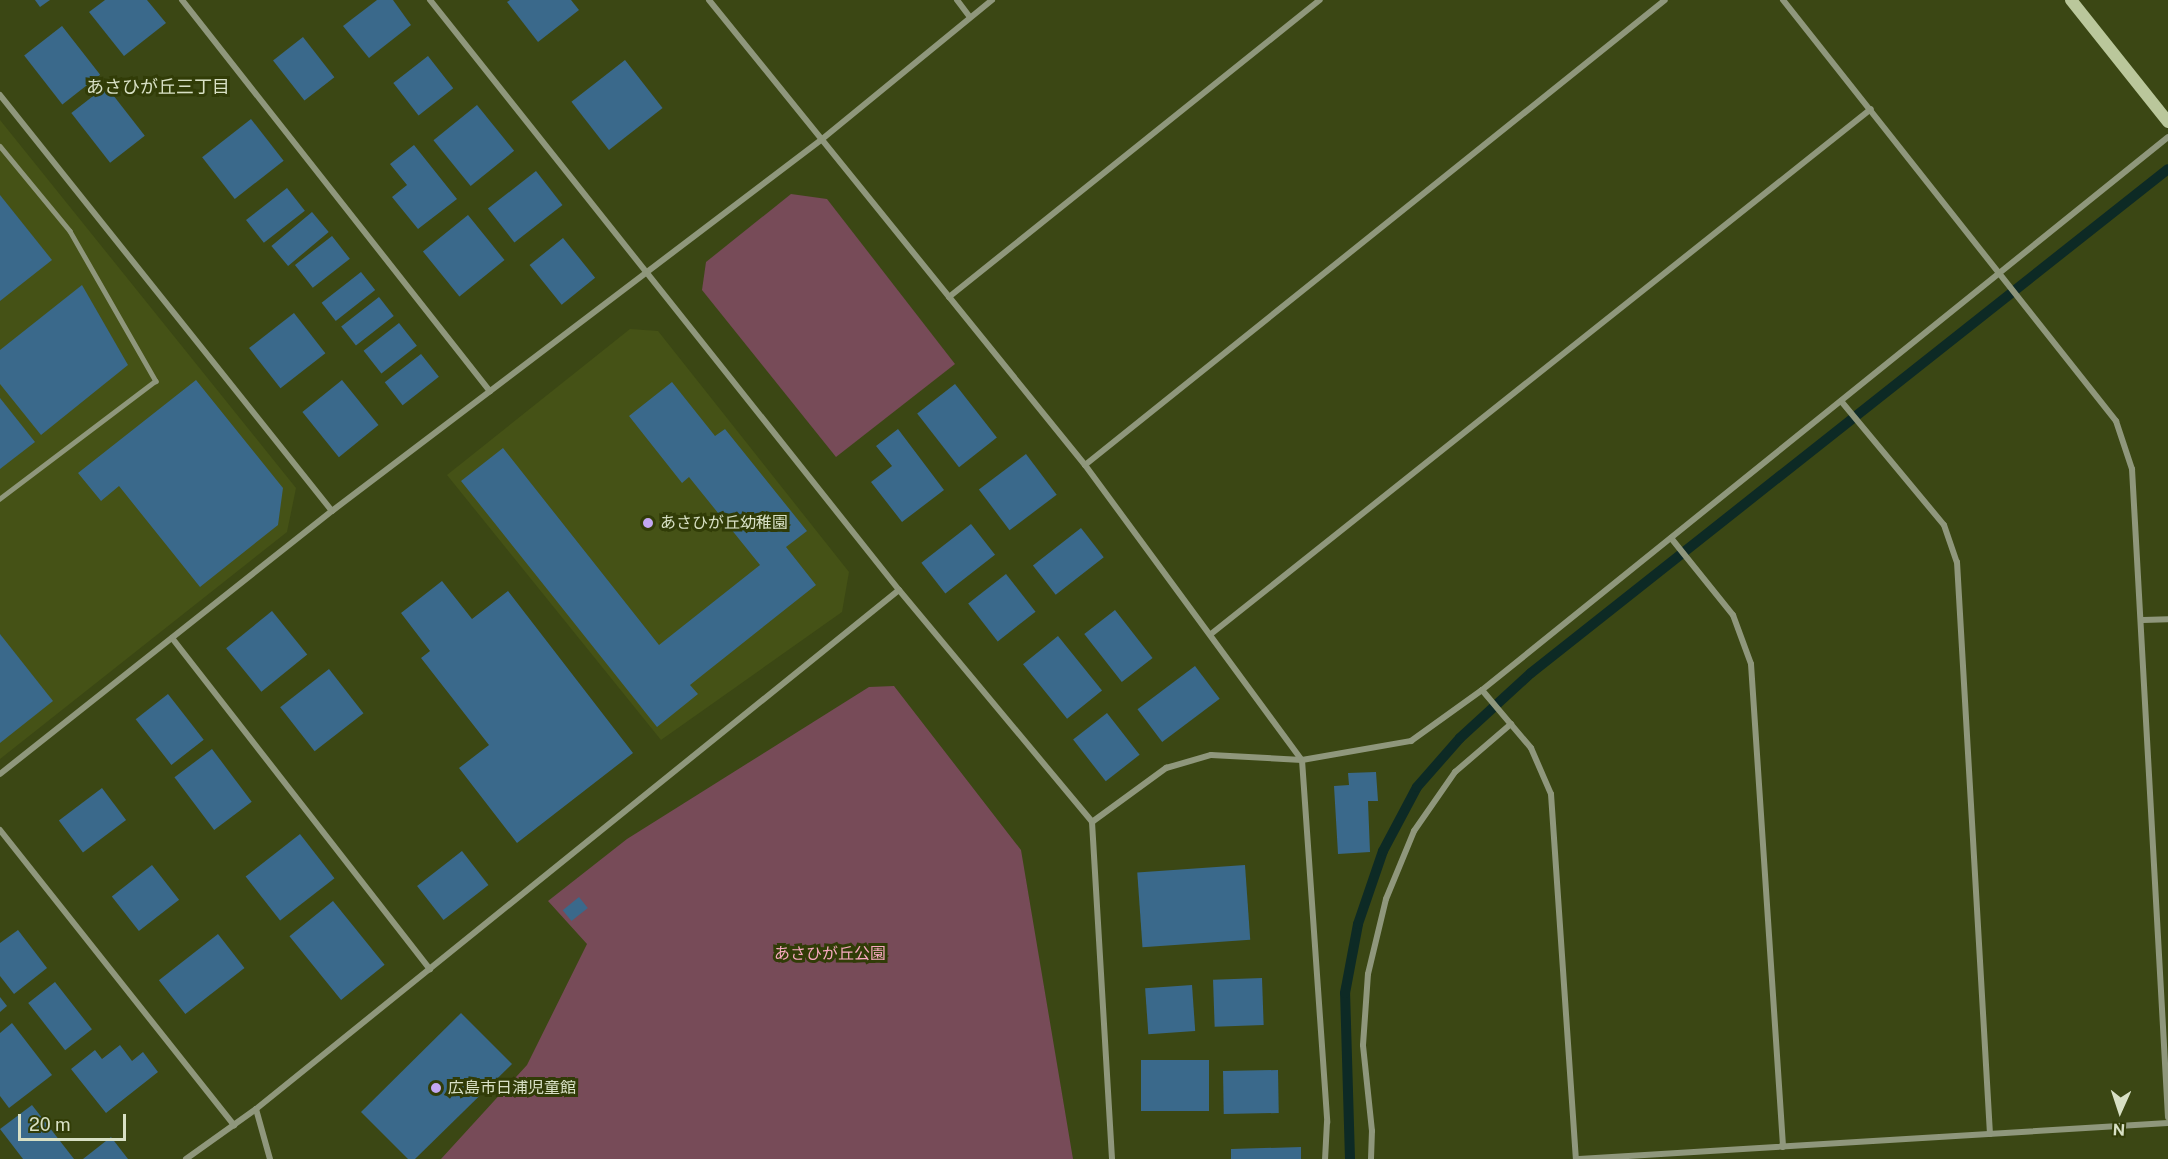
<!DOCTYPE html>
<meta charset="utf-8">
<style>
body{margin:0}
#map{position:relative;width:2168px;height:1159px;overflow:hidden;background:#3b4714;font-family:"Public Sans","Noto Sans JP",sans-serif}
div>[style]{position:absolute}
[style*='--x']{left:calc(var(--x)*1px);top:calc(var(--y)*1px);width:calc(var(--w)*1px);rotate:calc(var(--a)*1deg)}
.built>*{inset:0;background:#455216}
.green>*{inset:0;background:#774b58}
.stream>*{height:10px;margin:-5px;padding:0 5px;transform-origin:5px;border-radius:5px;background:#0d2a25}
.building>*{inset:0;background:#3a698b;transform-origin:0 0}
.lane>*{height:4.5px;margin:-2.25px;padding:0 2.25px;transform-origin:2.25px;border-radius:2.25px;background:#8f977c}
.street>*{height:6px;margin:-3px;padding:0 3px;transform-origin:3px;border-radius:3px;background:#8f977c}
.secondary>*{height:12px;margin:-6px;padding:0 6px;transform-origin:6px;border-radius:6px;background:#bac79b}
.dots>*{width:16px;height:16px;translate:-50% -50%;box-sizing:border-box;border:3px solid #313c07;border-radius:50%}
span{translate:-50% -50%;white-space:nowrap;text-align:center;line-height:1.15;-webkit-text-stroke:6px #313c07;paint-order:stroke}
.poi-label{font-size:16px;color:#d8e0c5}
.left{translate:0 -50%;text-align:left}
.park-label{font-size:16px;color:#f7a9bf}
.neighbourhood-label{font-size:18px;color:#d8e0c5}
.north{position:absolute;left:2090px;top:1081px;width:60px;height:60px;-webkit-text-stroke:4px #313c07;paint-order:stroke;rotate:183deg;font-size:16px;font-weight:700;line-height:24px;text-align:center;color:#d8e0c5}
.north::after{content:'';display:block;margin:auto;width:21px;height:27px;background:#d8e0c5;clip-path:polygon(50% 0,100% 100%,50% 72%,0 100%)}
.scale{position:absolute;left:18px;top:1114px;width:108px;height:27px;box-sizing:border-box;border:3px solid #d8e0c5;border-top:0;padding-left:8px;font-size:18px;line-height:21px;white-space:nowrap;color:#d8e0c5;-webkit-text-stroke:4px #313c07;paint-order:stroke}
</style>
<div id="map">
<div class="built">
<div style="clip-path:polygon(0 120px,296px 488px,287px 532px,0 759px)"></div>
<div style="clip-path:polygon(630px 329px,658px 331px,849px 572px,842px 612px,661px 740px,447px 475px)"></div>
</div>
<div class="green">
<div style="clip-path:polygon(791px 194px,827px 199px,955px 364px,836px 457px,702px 290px,706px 262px)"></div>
<div style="clip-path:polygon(894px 686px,1021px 850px,1073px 1159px,441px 1159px,527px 1065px,587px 944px,548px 901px,627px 839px,869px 687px)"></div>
</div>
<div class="stream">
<div style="--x:1350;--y:1159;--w:166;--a:-91.7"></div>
<div style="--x:1345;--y:993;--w:70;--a:-79.3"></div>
<div style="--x:1358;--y:924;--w:77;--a:-71.1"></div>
<div style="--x:1383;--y:851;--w:72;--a:-62"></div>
<div style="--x:1417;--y:787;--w:65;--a:-48.7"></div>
<div style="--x:1460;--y:738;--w:96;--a:-42.5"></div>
<div style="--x:1531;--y:673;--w:812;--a:-38.35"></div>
</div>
<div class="building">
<div style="clip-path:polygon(35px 0,50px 0,40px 7px)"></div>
<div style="clip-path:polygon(105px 0,147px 0,166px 23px,124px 56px,89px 12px)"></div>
<div style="clip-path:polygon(377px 0,393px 0,411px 25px,369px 58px,343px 26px)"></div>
<div style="clip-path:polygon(510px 0,571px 0,579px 10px,538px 42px,507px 2px)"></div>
<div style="left:62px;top:26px;width:62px;height:48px;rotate:52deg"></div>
<div style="left:303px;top:37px;width:51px;height:38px;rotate:52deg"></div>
<div style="left:428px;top:56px;width:41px;height:44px;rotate:52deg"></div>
<div style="left:625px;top:60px;width:61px;height:68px;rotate:52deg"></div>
<div style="left:106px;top:86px;width:63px;height:44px;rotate:52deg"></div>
<div style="left:477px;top:105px;width:59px;height:56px;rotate:51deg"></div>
<div style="left:251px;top:119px;width:53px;height:62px;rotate:52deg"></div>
<div style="clip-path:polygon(414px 145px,457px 199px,418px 229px,392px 197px,407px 185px,390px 164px)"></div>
<div style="left:536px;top:171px;width:43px;height:61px;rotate:52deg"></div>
<div style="left:287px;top:188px;width:29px;height:52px;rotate:52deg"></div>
<div style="clip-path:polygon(0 195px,52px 260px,0 301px)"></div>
<div style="left:312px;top:212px;width:26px;height:53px;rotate:50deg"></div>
<div style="left:468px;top:215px;width:58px;height:58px;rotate:51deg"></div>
<div style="left:332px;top:236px;width:29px;height:47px;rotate:52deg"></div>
<div style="left:563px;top:238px;width:51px;height:43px;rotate:51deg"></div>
<div style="left:361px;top:272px;width:23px;height:50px;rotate:52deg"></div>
<div style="clip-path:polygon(82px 285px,128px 365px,41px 435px,0 384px,0 350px)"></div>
<div style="left:379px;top:297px;width:24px;height:48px;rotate:52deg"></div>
<div style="left:294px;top:313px;width:51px;height:57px;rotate:52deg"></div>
<div style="left:399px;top:323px;width:29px;height:45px;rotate:52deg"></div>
<div style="left:421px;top:354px;width:29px;height:46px;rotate:52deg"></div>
<div style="clip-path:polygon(196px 380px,283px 488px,278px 525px,200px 587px,119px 486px,101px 501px,78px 473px)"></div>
<div style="left:342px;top:380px;width:58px;height:51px;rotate:51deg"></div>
<div style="clip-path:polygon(672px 382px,715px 436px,725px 429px,807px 531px,786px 547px,816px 585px,690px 685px,698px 694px,657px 727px,461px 481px,503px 448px,659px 645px,760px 565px,689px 477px,682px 483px,629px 416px)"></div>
<div style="left:955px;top:384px;width:68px;height:48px;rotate:52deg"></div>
<div style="clip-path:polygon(0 398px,35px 442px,0 469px)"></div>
<div style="clip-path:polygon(898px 429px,944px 490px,902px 522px,871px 482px,892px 466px,876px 446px)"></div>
<div style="left:1026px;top:454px;width:51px;height:59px;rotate:53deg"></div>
<div style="left:971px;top:524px;width:39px;height:63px;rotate:52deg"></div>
<div style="left:1081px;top:528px;width:37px;height:61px;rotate:52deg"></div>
<div style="left:1006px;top:574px;width:48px;height:48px;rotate:52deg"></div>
<div style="clip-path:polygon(442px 581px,472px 619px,508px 591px,633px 753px,517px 843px,459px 768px,489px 745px,421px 658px,430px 651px,401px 613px)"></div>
<div style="left:1115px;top:610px;width:61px;height:39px;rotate:52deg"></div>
<div style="left:272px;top:611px;width:56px;height:59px;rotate:51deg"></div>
<div style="clip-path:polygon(0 634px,53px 701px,0 743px)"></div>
<div style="left:1058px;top:636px;width:70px;height:45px;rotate:51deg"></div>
<div style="left:1195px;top:666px;width:41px;height:72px;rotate:53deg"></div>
<div style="left:329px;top:669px;width:56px;height:62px;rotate:52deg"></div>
<div style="left:168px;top:694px;width:58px;height:41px;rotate:52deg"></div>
<div style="left:1107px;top:713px;width:53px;height:43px;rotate:52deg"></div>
<div style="left:212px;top:749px;width:66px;height:47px;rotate:53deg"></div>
<div style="clip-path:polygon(1376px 772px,1378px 801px,1368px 801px,1370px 852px,1338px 854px,1334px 786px,1349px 785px,1348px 773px)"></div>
<div style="left:102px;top:788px;width:40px;height:54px;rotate:53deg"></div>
<div style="left:300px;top:834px;width:56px;height:69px;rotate:52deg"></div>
<div style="left:462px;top:851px;width:43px;height:57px;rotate:52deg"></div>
<div style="left:152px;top:865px;width:44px;height:51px;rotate:52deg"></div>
<div style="left:1245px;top:865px;width:75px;height:108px;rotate:86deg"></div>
<div style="left:579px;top:897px;width:14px;height:21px;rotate:51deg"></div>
<div style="left:333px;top:901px;width:82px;height:56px;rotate:51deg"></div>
<div style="clip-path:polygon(18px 930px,47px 968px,14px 994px,0 976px,0 943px)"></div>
<div style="left:218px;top:934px;width:43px;height:75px;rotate:52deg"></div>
<div style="left:1262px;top:978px;width:47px;height:49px;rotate:88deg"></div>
<div style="left:55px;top:982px;width:60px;height:34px;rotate:52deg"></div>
<div style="left:1192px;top:985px;width:46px;height:47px;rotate:86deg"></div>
<div style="clip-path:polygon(0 997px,7px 1006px,0 1012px)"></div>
<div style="clip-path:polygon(461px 1013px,512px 1064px,415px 1159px,408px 1159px,361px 1112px)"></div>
<div style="clip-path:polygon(12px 1023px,52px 1075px,9px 1108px,0 1096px,0 1033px)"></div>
<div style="clip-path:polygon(120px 1045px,132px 1061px,143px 1052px,158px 1072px,106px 1113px,71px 1069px,95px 1050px,102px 1059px)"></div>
<div style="left:1209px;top:1060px;width:51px;height:68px;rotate:90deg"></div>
<div style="left:1278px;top:1070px;width:43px;height:55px;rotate:89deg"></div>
<div style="clip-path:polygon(32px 1105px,74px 1159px,23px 1159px,0 1129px)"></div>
<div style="clip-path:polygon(111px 1137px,128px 1159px,83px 1159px)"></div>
<div style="clip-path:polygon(1301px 1147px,1301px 1159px,1231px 1159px,1231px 1149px)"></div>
</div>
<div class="lane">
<div style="--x:0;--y:146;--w:110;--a:50.5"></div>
<div style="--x:70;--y:231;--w:173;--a:60.2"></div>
<div style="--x:156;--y:381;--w:196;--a:142.9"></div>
</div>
<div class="street">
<div style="--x:182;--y:0;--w:498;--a:51.8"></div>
<div style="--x:430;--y:0;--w:754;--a:51.52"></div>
<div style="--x:899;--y:590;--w:302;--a:50.2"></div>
<div style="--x:1092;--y:822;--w:338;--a:86.6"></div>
<div style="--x:709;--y:0;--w:598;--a:51.04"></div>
<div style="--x:1085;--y:465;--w:366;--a:53.7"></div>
<div style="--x:1302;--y:760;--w:363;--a:86"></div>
<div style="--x:1327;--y:1122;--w:37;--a:93"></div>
<div style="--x:957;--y:0;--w:21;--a:53"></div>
<div style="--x:1783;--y:0;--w:537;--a:51.66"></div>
<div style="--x:2116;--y:421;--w:51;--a:71.6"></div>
<div style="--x:2132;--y:469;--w:649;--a:86.82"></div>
<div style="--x:0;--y:95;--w:532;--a:51.41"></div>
<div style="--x:949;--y:297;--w:475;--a:-38.7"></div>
<div style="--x:1841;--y:401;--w:161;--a:50.3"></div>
<div style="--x:1944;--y:525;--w:39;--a:71"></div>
<div style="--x:1957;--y:562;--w:573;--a:86.7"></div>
<div style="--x:1085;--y:465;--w:743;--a:-38.72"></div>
<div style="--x:1671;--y:538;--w:99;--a:51.2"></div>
<div style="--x:1733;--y:615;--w:52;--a:69.8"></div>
<div style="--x:1751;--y:664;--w:484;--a:86.2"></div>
<div style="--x:2143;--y:620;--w:25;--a:-2"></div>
<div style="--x:1211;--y:634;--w:843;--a:-38.5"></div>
<div style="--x:172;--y:638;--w:420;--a:52.1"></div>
<div style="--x:1482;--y:690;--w:76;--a:49.8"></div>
<div style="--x:1531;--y:748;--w:50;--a:66.5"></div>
<div style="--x:1551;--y:794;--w:366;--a:86.1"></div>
<div style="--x:0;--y:774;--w:424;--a:-38.4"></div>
<div style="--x:332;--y:511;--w:614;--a:-37.19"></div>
<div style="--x:821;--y:140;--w:221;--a:-39.3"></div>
<div style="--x:1092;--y:822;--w:92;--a:-36.1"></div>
<div style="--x:1166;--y:768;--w:47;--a:-16.1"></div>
<div style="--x:1211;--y:755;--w:91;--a:3.1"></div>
<div style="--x:1302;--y:760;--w:111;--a:-9.9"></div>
<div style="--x:1411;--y:741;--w:87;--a:-35.7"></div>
<div style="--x:1482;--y:690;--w:881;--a:-38.87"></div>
<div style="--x:0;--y:830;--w:377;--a:51.6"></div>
<div style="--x:256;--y:1109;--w:52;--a:74.4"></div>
<div style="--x:186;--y:1159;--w:86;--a:-35.5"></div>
<div style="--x:256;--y:1109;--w:826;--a:-38.91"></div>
<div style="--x:1371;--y:1159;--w:28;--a:-88"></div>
<div style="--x:1372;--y:1131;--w:86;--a:-96"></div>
<div style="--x:1363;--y:1045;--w:71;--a:-86"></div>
<div style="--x:1368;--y:974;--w:77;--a:-76.5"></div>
<div style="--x:1386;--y:899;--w:74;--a:-67.6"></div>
<div style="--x:1414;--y:831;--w:72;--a:-55.2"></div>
<div style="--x:1455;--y:772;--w:74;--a:-40.6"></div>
<div style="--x:1579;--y:1159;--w:590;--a:-3.5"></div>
</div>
<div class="secondary">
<div style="--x:2071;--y:0;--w:156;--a:51.5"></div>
</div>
<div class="dots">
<div style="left:648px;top:523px;background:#c3a7f2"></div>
<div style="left:436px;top:1088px;background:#c3a7f2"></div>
</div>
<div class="poi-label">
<span class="left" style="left:660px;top:523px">あさひが丘幼稚園</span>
<span class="left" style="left:448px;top:1088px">広島市日浦児童館</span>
</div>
<div class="park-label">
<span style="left:830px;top:954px">あさひが丘公園</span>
</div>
<div class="neighbourhood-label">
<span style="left:158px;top:87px">あさひが丘三丁目</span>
</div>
<div class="north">N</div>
<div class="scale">20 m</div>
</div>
